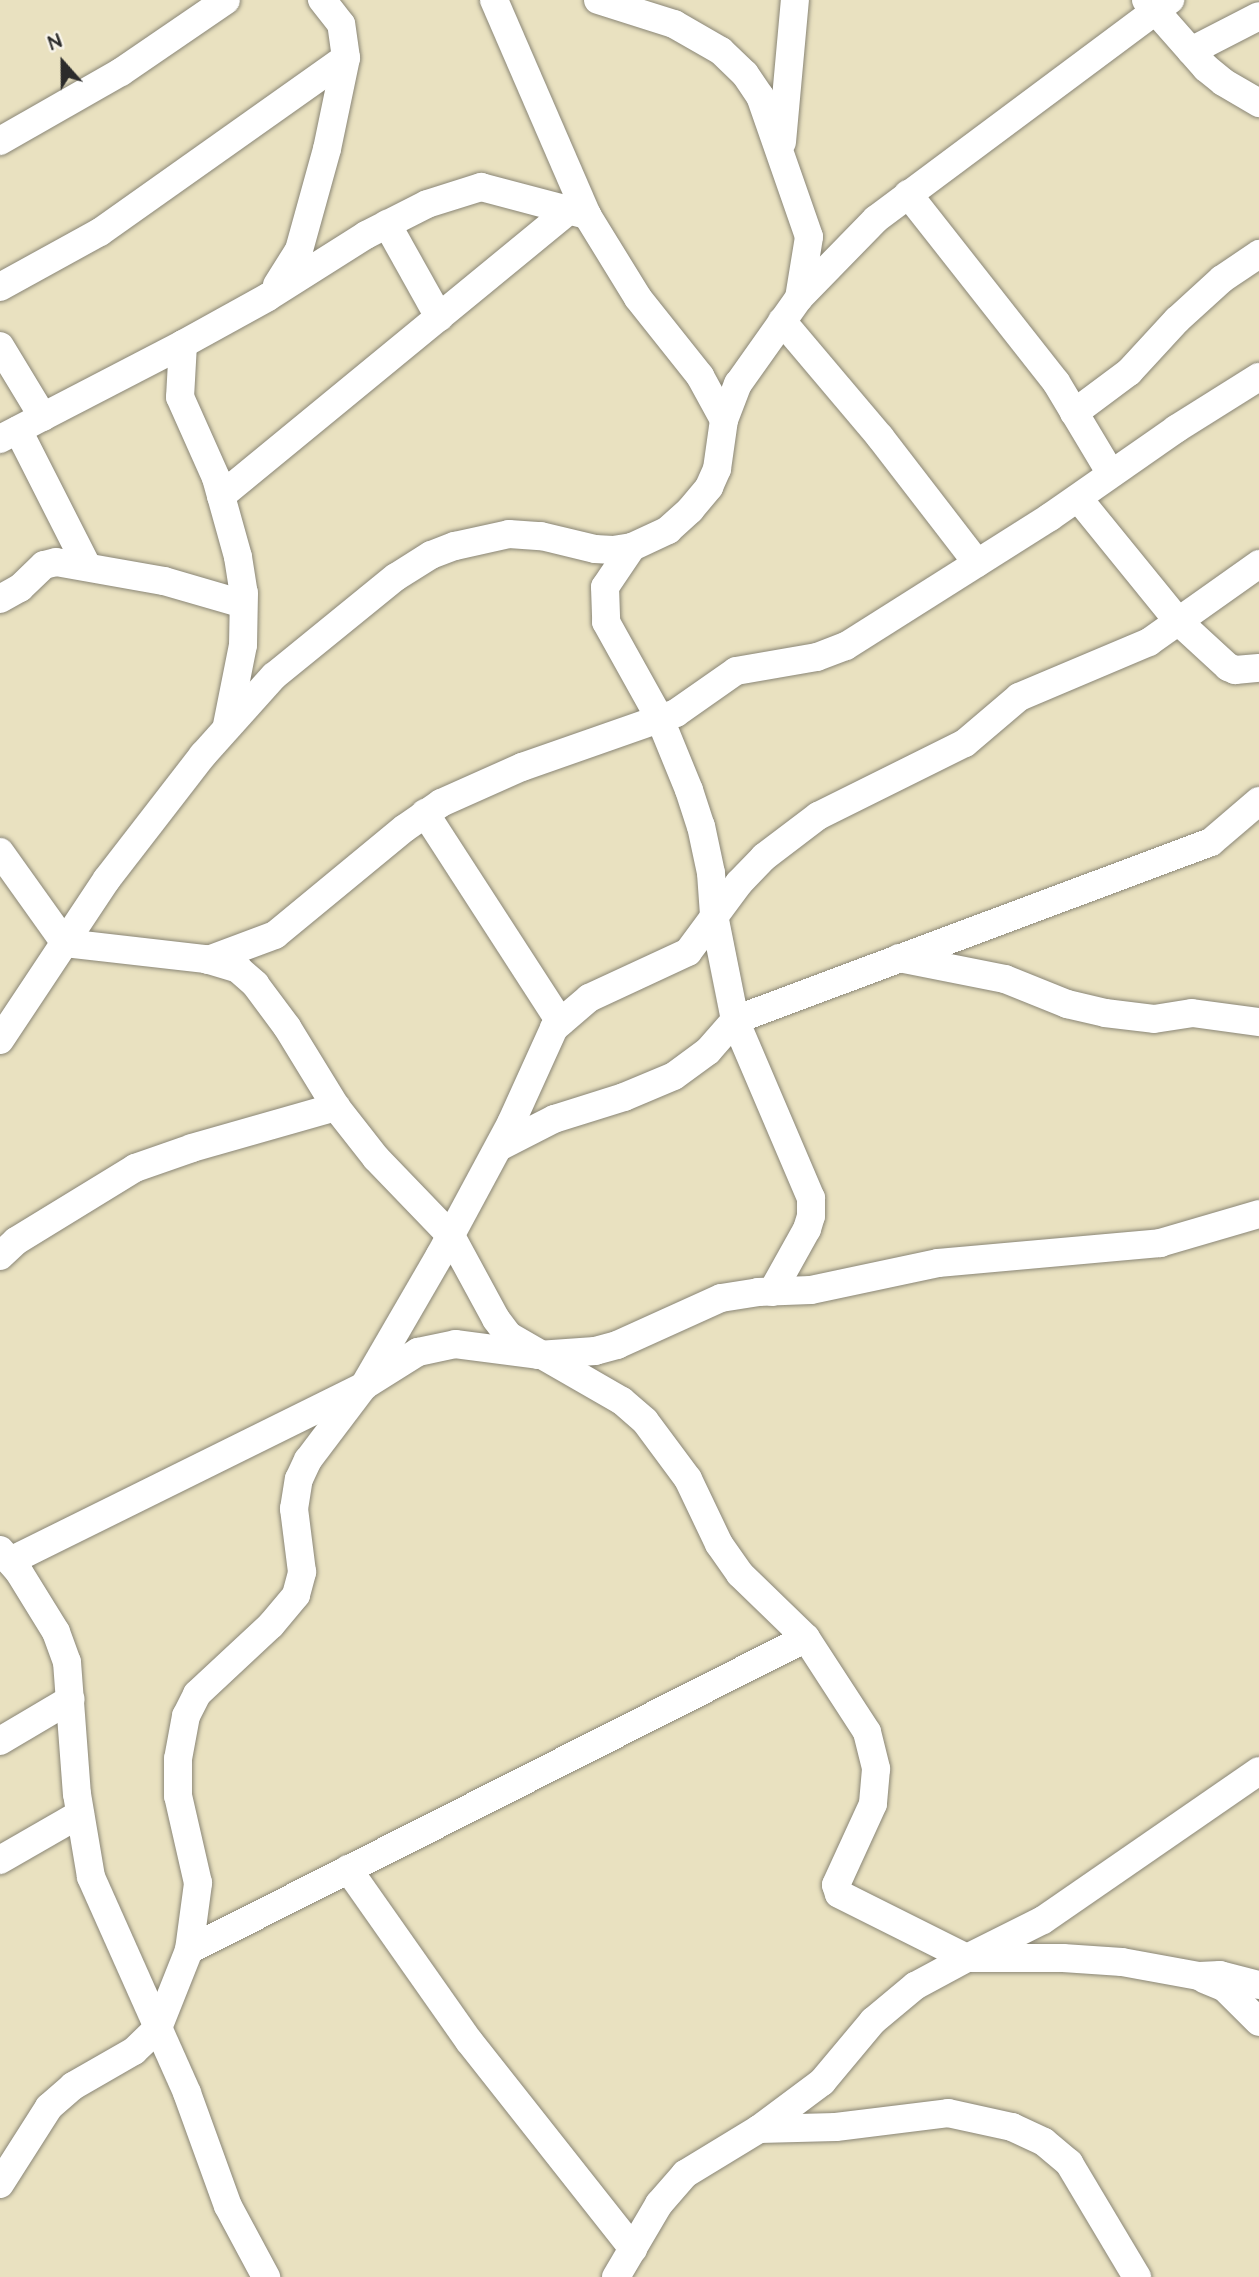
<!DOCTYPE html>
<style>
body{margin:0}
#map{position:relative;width:1259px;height:2277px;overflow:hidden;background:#e9e1c0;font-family:"Architects Daughter",sans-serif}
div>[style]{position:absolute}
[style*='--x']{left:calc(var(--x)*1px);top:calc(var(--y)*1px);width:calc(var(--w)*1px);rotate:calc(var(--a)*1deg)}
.roads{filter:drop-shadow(0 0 2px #8a8676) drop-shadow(0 0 2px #8a8676)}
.minor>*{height:28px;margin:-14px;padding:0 14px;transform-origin:14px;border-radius:14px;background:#fff}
span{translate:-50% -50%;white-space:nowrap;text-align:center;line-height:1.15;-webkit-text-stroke:5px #f7f3e8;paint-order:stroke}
.north{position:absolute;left:28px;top:28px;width:70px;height:70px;-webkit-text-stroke:5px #f7f3e8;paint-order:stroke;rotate:339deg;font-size:19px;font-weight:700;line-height:28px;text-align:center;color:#2b2b2b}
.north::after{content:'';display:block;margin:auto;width:24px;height:32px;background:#2b2b2b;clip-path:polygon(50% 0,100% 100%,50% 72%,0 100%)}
</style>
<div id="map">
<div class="roads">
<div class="minor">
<div style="--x:494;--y:0;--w:234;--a:66.6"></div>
<div style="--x:587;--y:215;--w:97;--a:58.4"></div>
<div style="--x:638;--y:298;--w:100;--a:51.5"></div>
<div style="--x:700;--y:376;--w:50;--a:61.4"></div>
<div style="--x:598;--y:0;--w:80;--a:17.5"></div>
<div style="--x:674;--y:24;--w:54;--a:29.9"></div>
<div style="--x:721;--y:51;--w:33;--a:44"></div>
<div style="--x:745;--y:74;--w:27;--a:56"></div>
<div style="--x:760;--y:96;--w:149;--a:70.8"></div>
<div style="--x:809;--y:237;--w:62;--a:99.3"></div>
<div style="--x:1146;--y:0;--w:91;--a:48.6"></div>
<div style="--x:1206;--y:68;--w:22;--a:39"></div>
<div style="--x:1223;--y:82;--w:42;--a:30.3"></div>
<div style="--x:1191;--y:51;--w:76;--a:-27.2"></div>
<div style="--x:0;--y:141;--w:139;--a:-29.7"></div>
<div style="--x:121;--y:72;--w:127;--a:-34.4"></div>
<div style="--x:782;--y:142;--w:143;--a:-84.8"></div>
<div style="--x:908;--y:194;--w:239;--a:51.8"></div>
<div style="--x:1056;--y:382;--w:107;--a:59.1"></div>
<div style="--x:387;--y:224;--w:107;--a:60.8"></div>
<div style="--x:277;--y:285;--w:41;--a:-57.8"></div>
<div style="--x:299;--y:250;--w:105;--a:-74.5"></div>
<div style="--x:327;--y:149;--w:93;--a:-78.2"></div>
<div style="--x:346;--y:58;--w:34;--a:-98"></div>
<div style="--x:341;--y:24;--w:31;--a:-128"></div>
<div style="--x:0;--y:287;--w:114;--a:-28.8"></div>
<div style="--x:100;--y:232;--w:301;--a:-35.3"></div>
<div style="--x:782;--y:321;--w:152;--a:49.8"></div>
<div style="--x:880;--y:437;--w:159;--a:52.4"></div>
<div style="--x:183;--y:344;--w:53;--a:93.2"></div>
<div style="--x:180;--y:397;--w:89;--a:66"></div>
<div style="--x:216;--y:478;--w:82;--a:74.4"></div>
<div style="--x:238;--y:557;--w:36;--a:81"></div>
<div style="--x:244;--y:593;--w:52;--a:91.1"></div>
<div style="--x:243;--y:645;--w:82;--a:101.3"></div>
<div style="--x:0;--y:346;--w:83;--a:58.8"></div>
<div style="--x:1074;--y:413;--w:69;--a:-36.7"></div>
<div style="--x:1129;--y:372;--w:71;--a:-47.3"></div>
<div style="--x:1177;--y:320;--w:61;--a:-42.3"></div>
<div style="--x:1222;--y:279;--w:45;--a:-34"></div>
<div style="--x:18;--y:430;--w:153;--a:63.1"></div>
<div style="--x:0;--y:439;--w:206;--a:-27.4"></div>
<div style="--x:183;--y:344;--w:97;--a:-28.9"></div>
<div style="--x:268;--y:297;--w:116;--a:-32.3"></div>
<div style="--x:366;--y:235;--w:68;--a:-26.9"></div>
<div style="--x:427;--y:204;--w:57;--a:-17.5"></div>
<div style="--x:481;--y:187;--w:110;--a:14.8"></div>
<div style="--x:221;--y:496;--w:450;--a:-39.4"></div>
<div style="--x:1078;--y:498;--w:159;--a:50.9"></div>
<div style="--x:1178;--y:621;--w:68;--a:42.6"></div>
<div style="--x:1228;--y:667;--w:8;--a:23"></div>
<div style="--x:1235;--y:670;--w:24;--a:-5"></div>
<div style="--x:632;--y:547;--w:48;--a:124"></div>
<div style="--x:605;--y:587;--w:35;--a:88"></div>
<div style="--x:606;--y:622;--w:111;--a:60.9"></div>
<div style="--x:660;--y:719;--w:77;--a:67.8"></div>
<div style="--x:689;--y:790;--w:38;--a:72"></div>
<div style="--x:701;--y:826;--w:48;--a:78"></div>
<div style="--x:711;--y:873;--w:42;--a:85.9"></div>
<div style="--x:714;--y:915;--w:107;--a:78.7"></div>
<div style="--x:735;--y:1020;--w:194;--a:66.9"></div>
<div style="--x:811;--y:1198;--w:18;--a:90"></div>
<div style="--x:811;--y:1216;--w:14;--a:107"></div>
<div style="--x:807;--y:1229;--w:72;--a:119.1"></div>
<div style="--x:0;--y:599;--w:23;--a:-29"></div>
<div style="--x:20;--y:588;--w:33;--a:-44"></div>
<div style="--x:44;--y:565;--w:12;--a:-14"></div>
<div style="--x:56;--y:562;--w:110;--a:10"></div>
<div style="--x:164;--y:581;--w:82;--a:16.2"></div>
<div style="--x:425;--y:813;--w:249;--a:57.1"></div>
<div style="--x:0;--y:852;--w:112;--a:54.5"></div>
<div style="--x:65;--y:943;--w:142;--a:6.5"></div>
<div style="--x:206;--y:959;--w:34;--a:17"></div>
<div style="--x:238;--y:969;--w:23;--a:41"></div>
<div style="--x:255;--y:984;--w:54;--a:53.3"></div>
<div style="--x:287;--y:1027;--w:94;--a:58.5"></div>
<div style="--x:336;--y:1107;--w:65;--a:51.9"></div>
<div style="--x:376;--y:1158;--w:108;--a:46.1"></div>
<div style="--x:451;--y:1236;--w:94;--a:61.5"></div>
<div style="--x:496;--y:1319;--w:21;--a:53"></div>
<div style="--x:509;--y:1336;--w:130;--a:29.9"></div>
<div style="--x:622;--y:1401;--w:30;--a:41"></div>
<div style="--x:645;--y:1421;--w:72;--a:53.4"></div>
<div style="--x:688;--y:1479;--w:72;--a:64.5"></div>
<div style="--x:719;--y:1544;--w:37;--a:55"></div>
<div style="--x:740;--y:1574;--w:92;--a:44.1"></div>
<div style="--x:806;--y:1638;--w:112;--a:57"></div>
<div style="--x:867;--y:1732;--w:38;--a:76"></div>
<div style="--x:876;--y:1769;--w:35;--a:95"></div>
<div style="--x:873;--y:1804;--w:89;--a:114.6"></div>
<div style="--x:836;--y:1885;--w:9;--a:72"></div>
<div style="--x:839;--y:1894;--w:143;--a:26.6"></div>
<div style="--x:967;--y:1958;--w:85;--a:-26.6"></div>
<div style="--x:1043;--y:1920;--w:262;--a:-34.6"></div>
<div style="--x:899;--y:958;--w:108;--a:11.2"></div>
<div style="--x:1005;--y:979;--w:67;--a:22"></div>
<div style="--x:1067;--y:1004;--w:39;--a:13"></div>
<div style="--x:1105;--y:1013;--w:49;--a:7"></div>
<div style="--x:1154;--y:1019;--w:38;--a:-9"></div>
<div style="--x:1192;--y:1013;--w:68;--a:7.7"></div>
<div style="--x:208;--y:960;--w:72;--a:-20.5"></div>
<div style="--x:275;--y:935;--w:168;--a:-39.5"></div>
<div style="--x:405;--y:828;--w:44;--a:-34.8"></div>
<div style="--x:441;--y:803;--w:89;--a:-24"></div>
<div style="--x:522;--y:767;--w:163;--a:-19.3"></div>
<div style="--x:676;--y:713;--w:73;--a:-35"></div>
<div style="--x:736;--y:671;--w:82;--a:-9.8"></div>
<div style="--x:817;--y:657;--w:31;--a:-21"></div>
<div style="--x:846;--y:646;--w:241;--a:-32.3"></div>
<div style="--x:1050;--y:517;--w:154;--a:-34.9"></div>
<div style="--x:1176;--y:429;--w:98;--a:-32.1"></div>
<div style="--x:0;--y:1040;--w:193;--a:-56.4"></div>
<div style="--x:107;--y:879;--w:157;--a:-52.3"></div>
<div style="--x:203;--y:755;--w:106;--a:-48.1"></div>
<div style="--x:274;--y:676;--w:157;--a:-39.1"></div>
<div style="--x:396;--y:577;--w:41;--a:-32.2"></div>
<div style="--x:431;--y:555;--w:26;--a:-21"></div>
<div style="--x:455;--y:546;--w:55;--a:-12.5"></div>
<div style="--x:509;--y:534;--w:32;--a:4"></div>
<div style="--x:541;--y:536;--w:56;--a:13.5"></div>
<div style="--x:595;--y:549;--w:18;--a:3"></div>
<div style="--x:613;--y:550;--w:19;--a:-9"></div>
<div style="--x:632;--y:547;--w:40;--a:-25"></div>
<div style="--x:668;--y:530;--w:30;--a:-42"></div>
<div style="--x:690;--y:510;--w:30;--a:-50"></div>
<div style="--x:709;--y:487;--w:20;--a:-66"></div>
<div style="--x:717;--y:469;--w:49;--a:-81.9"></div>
<div style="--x:724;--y:420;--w:39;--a:-69"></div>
<div style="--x:738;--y:384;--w:105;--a:-54.7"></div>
<div style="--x:799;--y:298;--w:110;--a:-45.7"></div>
<div style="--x:876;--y:219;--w:367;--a:-36.7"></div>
<div style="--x:499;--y:1147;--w:62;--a:-27"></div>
<div style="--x:554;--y:1119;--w:73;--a:-17.4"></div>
<div style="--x:624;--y:1097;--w:54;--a:-22.8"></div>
<div style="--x:674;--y:1076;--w:42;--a:-36.3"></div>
<div style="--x:708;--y:1051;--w:41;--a:-48.9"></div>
<div style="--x:735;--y:1020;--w:508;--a:-20.5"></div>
<div style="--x:1211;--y:842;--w:63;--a:-40.5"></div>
<div style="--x:0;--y:1256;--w:22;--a:-43"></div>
<div style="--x:16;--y:1241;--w:140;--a:-31.5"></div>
<div style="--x:135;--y:1168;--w:60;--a:-19.3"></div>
<div style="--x:192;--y:1148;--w:150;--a:-15.9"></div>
<div style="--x:0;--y:1550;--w:29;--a:49"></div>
<div style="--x:19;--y:1572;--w:70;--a:58.3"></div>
<div style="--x:56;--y:1632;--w:32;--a:70"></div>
<div style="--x:67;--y:1662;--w:132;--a:85.7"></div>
<div style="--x:77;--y:1794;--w:84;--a:80.4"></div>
<div style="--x:91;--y:1877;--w:236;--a:66"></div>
<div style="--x:187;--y:2093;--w:120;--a:70.1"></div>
<div style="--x:228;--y:2206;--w:81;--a:61.8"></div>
<div style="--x:10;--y:1561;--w:395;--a:-26.3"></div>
<div style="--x:364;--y:1386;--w:64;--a:-32.2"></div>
<div style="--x:418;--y:1352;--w:38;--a:-12"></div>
<div style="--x:455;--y:1344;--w:84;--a:7.5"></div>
<div style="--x:538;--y:1355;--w:57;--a:-4"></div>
<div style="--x:595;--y:1351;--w:23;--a:-15"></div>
<div style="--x:617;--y:1345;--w:114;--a:-24.3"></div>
<div style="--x:721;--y:1298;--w:37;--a:-9"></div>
<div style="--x:758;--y:1292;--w:53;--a:-2.2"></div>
<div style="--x:811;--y:1290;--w:130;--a:-12"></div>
<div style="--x:938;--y:1263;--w:223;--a:-5.1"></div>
<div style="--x:1160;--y:1243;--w:103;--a:-16.3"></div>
<div style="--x:0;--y:1741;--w:82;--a:-30.6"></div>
<div style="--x:0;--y:1860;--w:92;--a:-29.9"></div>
<div style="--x:348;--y:1869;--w:210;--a:54.9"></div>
<div style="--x:469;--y:2041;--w:265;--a:51.7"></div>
<div style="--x:189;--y:1950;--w:691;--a:-26.82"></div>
<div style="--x:1204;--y:1979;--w:23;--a:23"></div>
<div style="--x:1225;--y:1988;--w:48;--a:45"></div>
<div style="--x:759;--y:2129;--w:77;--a:-1.5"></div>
<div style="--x:836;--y:2127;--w:113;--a:-7.1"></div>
<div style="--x:948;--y:2113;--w:66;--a:12.3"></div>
<div style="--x:1012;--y:2127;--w:35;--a:25"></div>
<div style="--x:1044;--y:2142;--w:33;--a:40"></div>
<div style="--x:1069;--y:2163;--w:133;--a:59.2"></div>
<div style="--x:0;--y:2184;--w:91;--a:-57.5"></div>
<div style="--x:49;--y:2107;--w:32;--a:-41"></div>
<div style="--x:73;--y:2086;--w:70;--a:-29.8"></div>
<div style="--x:134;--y:2051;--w:33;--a:-44"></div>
<div style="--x:158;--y:2028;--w:84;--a:-68.3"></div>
<div style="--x:189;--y:1950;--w:68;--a:-82.3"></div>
<div style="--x:198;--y:1883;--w:89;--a:-102.9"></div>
<div style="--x:178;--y:1796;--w:37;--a:-90"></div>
<div style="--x:178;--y:1759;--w:44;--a:-79.5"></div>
<div style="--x:186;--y:1716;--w:25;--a:-63"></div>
<div style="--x:197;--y:1694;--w:101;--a:-43"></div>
<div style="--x:271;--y:1625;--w:39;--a:-50"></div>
<div style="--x:296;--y:1595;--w:24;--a:-75"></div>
<div style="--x:302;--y:1572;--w:64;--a:-97.2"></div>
<div style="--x:294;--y:1509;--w:30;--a:-81"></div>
<div style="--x:299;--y:1479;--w:21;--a:-65"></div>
<div style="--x:308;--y:1460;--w:93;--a:-52.9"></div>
<div style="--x:364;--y:1386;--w:151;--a:-59.9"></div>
<div style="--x:440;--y:1255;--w:150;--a:-61.7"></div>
<div style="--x:511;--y:1123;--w:104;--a:-65.6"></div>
<div style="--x:554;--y:1028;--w:46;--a:-40.6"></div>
<div style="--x:589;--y:998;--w:109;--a:-24.9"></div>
<div style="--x:688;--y:952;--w:86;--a:-53.5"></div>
<div style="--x:739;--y:883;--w:36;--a:-46"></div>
<div style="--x:764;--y:857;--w:68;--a:-37.2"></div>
<div style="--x:818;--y:816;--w:164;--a:-26.4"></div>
<div style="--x:965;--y:743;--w:71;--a:-40.4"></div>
<div style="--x:1019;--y:697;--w:141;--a:-22.9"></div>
<div style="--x:1149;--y:642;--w:135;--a:-35.3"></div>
<div style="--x:616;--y:2277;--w:85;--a:-59.5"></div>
<div style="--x:659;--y:2204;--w:40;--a:-49"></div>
<div style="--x:685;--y:2174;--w:87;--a:-31.3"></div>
<div style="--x:759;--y:2129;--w:79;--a:-36.7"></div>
<div style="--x:822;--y:2082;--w:80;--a:-50.1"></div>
<div style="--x:873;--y:2021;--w:55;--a:-39.8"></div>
<div style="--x:915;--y:1986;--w:59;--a:-28.3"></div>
<div style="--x:967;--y:1958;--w:96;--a:0"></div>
<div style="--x:1063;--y:1958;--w:59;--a:3.9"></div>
<div style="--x:1122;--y:1962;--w:78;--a:10.3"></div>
<div style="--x:1199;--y:1976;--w:21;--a:-3"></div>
<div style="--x:1220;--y:1975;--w:40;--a:14.4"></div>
</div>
</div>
<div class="north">N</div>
</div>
